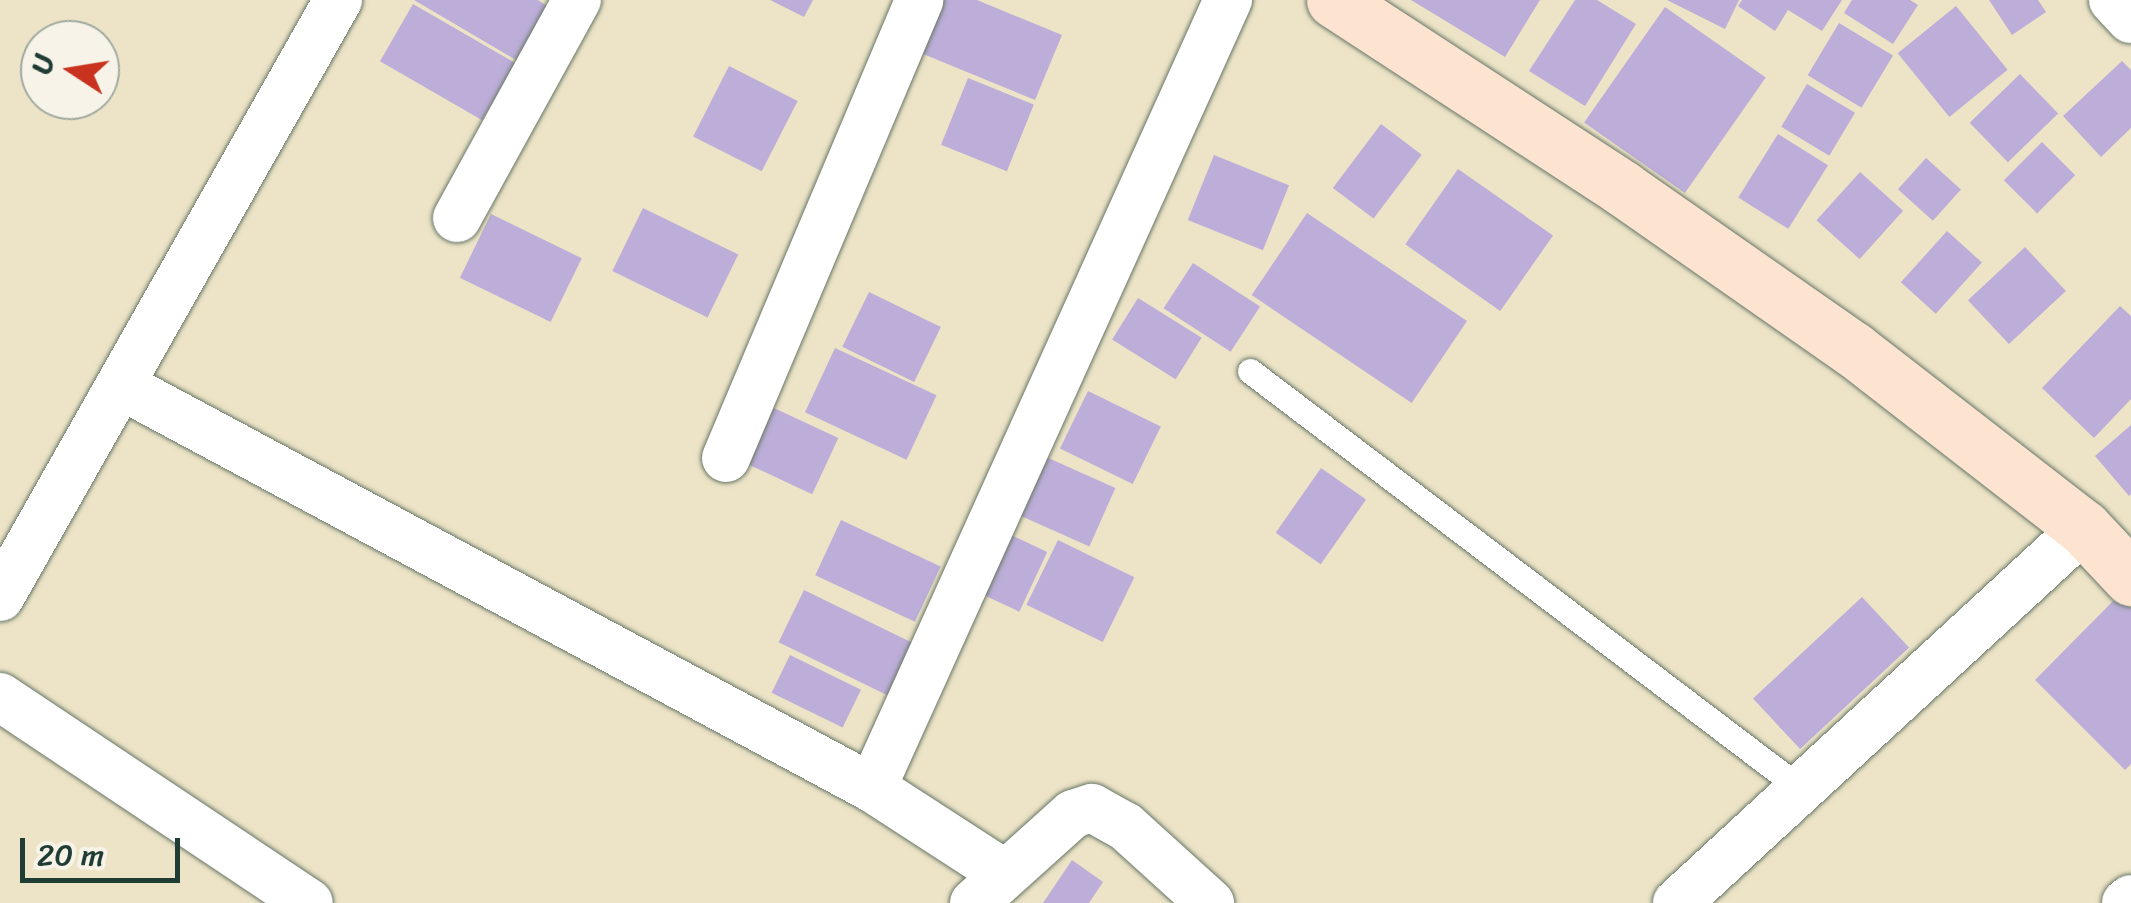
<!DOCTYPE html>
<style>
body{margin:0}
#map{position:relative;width:2131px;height:903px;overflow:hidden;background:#ede4c7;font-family:Sriracha,sans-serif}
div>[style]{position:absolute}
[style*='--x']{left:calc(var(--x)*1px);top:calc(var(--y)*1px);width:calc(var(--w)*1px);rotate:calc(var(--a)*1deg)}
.building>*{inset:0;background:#bcaed8;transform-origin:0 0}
.roads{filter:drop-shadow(0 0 2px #677767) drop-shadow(0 0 2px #677767)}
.lane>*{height:25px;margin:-12.5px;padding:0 12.5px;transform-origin:12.5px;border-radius:12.5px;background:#fff}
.street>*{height:48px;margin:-24px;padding:0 24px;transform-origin:24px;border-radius:24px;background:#fff}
.secondary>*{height:55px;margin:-27.5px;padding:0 27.5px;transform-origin:27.5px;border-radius:27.5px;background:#fde4d1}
span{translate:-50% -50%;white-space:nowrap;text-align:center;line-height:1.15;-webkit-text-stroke:8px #f7f3e8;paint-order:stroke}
.north{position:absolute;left:20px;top:20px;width:100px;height:100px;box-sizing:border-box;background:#f7f3e8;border:2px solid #a1aaa0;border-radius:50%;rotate:282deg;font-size:28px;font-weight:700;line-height:40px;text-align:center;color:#1f3d34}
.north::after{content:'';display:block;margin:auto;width:35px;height:45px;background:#c8321e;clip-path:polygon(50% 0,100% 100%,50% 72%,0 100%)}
.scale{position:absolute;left:20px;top:838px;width:160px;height:45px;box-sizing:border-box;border:5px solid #1f3d34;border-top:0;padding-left:12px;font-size:30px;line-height:35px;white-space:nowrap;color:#1f3d34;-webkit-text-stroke:8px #f7f3e8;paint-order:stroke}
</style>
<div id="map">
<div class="building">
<div style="clip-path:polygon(414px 0,538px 0,547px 6px,516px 60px)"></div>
<div style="clip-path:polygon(770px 0,813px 0,804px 17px)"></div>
<div style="clip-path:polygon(931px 0,977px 0,1062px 35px,1035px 100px,911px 49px)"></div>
<div style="clip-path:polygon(1411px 0,1540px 0,1505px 57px)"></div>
<div style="clip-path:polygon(1575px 0,1597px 0,1636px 24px,1585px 106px,1529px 71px)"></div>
<div style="clip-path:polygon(1667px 0,1739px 0,1725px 29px)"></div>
<div style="clip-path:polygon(1742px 0,1842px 0,1822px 31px,1788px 10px,1775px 31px,1738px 6px)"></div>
<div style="clip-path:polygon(1852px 0,1910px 0,1918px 5px,1893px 44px,1844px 13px)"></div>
<div style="clip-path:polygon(1989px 0,2038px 0,2046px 12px,2012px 35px)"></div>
<div style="left:413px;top:4px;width:118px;height:66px;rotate:30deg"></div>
<div style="left:1956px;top:6px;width:82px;height:75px;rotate:51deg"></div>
<div style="left:1665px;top:7px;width:123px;height:141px;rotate:35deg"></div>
<div style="left:1839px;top:23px;width:63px;height:61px;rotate:31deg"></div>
<div style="clip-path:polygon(2122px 61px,2131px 70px,2131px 128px,2101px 157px,2063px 116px)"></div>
<div style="left:729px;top:66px;width:77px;height:79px;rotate:27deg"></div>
<div style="left:2020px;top:74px;width:55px;height:70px;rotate:46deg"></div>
<div style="left:968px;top:78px;width:71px;height:72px;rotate:22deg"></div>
<div style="left:1807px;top:84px;width:56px;height:50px;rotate:31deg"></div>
<div style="left:1381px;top:124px;width:51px;height:80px;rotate:37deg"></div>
<div style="left:1778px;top:134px;width:59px;height:75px;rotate:32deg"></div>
<div style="left:2042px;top:142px;width:47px;height:54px;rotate:45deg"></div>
<div style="left:1214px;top:155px;width:81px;height:70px;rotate:22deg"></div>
<div style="left:1926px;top:158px;width:47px;height:42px;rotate:42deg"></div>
<div style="left:1458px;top:169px;width:116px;height:92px;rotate:35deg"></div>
<div style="left:1860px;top:172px;width:58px;height:65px;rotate:42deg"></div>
<div style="left:643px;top:208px;width:106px;height:70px;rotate:26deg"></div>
<div style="left:1307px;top:213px;width:193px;height:99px;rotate:34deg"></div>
<div style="left:491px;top:214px;width:101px;height:71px;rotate:26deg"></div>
<div style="left:1947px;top:231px;width:47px;height:69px;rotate:42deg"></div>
<div style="left:2025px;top:247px;width:60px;height:78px;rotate:47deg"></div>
<div style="left:1193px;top:263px;width:80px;height:54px;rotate:33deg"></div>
<div style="left:869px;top:292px;width:80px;height:61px;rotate:26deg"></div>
<div style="left:1138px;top:298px;width:75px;height:49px;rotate:32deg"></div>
<div style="clip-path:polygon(2120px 306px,2131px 316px,2131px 399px,2094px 438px,2042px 388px)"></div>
<div style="left:835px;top:348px;width:112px;height:71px;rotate:25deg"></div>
<div style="left:1088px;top:391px;width:81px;height:64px;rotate:26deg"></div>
<div style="left:774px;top:408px;width:71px;height:62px;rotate:25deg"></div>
<div style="clip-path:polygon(2131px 425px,2131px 494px,2129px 496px,2095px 456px)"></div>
<div style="left:1046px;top:457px;width:76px;height:64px;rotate:24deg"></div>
<div style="left:1321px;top:468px;width:55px;height:79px;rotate:35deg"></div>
<div style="left:841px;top:520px;width:110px;height:61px;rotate:25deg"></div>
<div style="left:1011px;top:535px;width:40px;height:66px;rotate:25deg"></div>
<div style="left:1058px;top:540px;width:85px;height:72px;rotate:26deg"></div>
<div style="left:804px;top:590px;width:121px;height:58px;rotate:26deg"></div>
<div style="clip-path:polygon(2119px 595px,2131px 608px,2131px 764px,2125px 770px,2035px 680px)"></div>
<div style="left:1862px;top:597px;width:69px;height:149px;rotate:47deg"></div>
<div style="left:790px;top:655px;width:79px;height:42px;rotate:26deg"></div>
<div style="clip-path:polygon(1072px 860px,1103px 882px,1089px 903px,1043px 903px)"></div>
</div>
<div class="roads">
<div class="lane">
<div style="--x:1250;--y:371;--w:695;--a:37.17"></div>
</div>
<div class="street">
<div style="--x:2113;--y:0;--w:26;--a:47"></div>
<div style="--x:457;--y:218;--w:249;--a:-61.2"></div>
<div style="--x:122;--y:386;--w:851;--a:28.19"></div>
<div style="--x:872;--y:788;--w:158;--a:32.9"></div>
<div style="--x:726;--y:458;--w:497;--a:-67.1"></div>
<div style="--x:0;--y:597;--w:686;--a:-60.48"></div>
<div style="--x:0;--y:697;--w:371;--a:33.7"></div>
<div style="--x:872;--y:788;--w:865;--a:-65.69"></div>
<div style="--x:974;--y:903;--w:133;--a:-42"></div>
<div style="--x:1073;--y:814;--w:20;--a:-18"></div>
<div style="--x:1092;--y:808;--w:38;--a:29"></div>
<div style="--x:1125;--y:826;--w:115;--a:42.2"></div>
<div style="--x:1677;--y:903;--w:553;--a:-42.66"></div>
<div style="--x:2126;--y:903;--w:6;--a:-39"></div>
</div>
<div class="secondary">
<div style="--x:1334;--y:0;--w:344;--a:33.1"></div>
<div style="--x:1622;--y:188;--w:282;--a:34.9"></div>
<div style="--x:1853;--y:349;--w:292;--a:37.8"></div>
<div style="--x:2084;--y:528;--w:69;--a:46.8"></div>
</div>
</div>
<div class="north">U</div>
<div class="scale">20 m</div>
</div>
